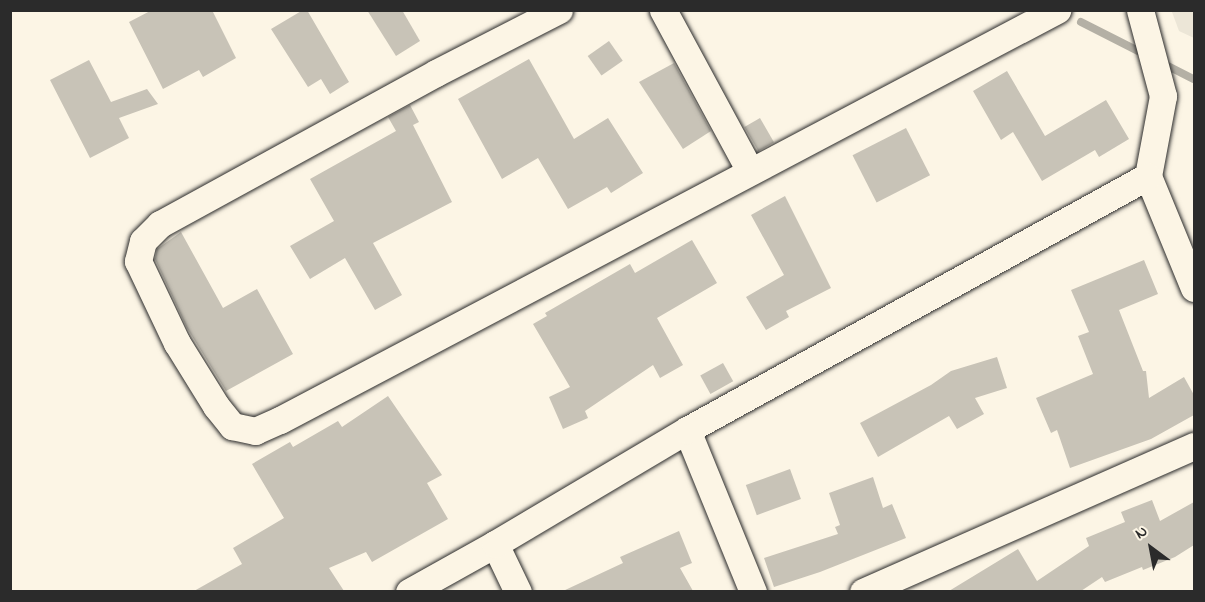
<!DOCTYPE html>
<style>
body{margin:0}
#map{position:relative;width:1205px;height:602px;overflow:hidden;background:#fcf5e5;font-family:"Indie Flower",sans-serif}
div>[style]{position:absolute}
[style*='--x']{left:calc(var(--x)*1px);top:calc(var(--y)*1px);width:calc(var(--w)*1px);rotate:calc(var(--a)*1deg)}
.built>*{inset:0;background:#ece6d7}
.stream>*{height:8px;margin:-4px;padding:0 4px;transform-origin:4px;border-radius:4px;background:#b4b0a5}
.building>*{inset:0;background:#c8c3b7;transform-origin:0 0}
.roads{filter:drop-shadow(0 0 2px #2b2b2b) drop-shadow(0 0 2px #2b2b2b)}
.minor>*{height:27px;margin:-13.5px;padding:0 13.5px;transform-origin:13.5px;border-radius:13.5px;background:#fcf5e5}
span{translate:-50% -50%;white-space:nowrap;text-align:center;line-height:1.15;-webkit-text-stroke:4.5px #fcf5e5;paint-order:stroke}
.frame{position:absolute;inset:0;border:12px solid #2b2b2b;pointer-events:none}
.north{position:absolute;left:1121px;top:518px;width:60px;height:60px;-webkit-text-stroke:4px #fcf5e5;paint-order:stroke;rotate:328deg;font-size:16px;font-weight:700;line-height:24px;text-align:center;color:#2b2b2b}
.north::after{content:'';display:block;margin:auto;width:21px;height:27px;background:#2b2b2b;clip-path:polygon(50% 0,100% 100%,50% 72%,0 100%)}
</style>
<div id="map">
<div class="built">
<div style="clip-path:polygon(1176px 10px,1194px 11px,1194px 38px,1179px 31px,1172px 12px)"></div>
</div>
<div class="stream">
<div style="--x:1081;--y:22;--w:71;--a:26.9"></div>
<div style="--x:1160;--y:62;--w:38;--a:27"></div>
</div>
<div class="building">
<div style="clip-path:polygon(152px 10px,212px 10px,236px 58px,203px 77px,199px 70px,163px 89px,129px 22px)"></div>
<div style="clip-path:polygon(303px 10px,307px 10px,349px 82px,330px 94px,321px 79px,308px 87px,271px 29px)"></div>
<div style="clip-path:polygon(367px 10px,402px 10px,420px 41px,396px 56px)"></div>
<div style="left:609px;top:41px;width:24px;height:26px;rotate:55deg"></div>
<div style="clip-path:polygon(529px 59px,574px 139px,608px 118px,643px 173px,611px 193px,607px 187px,568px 209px,538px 158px,502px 179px,458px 99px)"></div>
<div style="clip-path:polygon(89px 60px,111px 102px,147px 89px,158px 104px,119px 118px,129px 138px,90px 158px,50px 80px)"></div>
<div style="clip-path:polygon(674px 63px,711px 131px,683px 149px,639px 82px)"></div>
<div style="clip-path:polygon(1007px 71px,1045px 136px,1106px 100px,1129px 139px,1099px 157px,1095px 150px,1042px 181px,1013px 132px,1001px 140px,973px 91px)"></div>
<div style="clip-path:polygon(410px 105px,419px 122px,413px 125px,452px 202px,373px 243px,402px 295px,375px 310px,345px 258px,310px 279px,290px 246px,334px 221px,310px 179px,396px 131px,388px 117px)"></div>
<div style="left:760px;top:118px;width:28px;height:18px;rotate:60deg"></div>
<div style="left:906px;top:128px;width:53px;height:60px;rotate:63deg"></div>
<div style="clip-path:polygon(785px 196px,831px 288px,786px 311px,789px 317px,766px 330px,746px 297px,784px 275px,751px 215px)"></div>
<div style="clip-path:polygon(181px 232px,223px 308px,257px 289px,293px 354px,226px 391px,187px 328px,155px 259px,157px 249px)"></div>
<div style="clip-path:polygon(692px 240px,717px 283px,657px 318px,683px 365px,660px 378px,653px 365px,585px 411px,588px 418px,563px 429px,549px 397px,570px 387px,533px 324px,547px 316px,545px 313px,630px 264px,635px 273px)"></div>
<div style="clip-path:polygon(1144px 260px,1158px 294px,1119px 310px,1143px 371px,1146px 371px,1149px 398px,1184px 377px,1194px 395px,1194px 415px,1151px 439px,1070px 468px,1057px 430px,1051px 433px,1036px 398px,1093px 374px,1078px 336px,1089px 332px,1071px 290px)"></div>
<div style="clip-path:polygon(997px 357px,1007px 388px,975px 398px,984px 414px,957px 429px,949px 416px,878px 457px,860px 423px,931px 385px,951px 371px)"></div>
<div style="left:723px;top:363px;width:21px;height:26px;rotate:61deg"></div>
<div style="clip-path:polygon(388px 396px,442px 475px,427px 483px,448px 519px,372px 562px,366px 552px,329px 568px,344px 591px,194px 591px,242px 564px,233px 548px,284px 518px,252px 464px,290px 442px,293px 447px,338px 421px,342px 427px)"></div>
<div style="left:790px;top:469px;width:32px;height:47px;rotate:70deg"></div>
<div style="clip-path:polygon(873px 477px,883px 508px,892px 504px,906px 538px,820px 572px,774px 587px,764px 558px,838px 534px,835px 527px,840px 525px,829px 493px)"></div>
<div style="clip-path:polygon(1152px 500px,1160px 521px,1194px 502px,1194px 545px,1175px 557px,1143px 570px,1142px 567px,1105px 582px,1102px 577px,1081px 591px,949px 591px,1018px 549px,1037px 581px,1089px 546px,1086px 538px,1125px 522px,1121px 512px)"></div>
<div style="clip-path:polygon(679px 531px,692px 563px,680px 568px,693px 591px,563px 591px,623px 563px,620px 557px)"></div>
</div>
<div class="roads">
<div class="minor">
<div style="--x:559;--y:10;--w:138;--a:152.9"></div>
<div style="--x:436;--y:73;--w:315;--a:151.3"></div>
<div style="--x:160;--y:224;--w:24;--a:135"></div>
<div style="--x:143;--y:241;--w:21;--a:104"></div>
<div style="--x:138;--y:261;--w:91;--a:64.6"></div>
<div style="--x:177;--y:343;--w:74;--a:58.2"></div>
<div style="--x:216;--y:406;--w:26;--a:51"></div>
<div style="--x:232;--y:426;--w:24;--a:12"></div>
<div style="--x:255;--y:431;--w:27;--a:-24"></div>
<div style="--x:280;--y:420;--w:879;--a:-27.82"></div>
<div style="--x:663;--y:10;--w:183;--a:61.6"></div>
<div style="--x:1140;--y:10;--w:89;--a:75"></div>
<div style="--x:1163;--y:96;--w:81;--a:100.6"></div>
<div style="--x:1148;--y:176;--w:121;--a:67.7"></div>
<div style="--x:687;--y:430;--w:175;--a:67.8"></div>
<div style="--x:495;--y:544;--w:53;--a:64.4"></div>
<div style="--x:409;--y:592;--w:98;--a:-29.2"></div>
<div style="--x:495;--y:544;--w:223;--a:-30.7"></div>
<div style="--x:687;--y:430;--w:526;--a:-28.85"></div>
<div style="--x:863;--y:592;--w:362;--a:-23.8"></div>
</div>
</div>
<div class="frame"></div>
<div class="north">N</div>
</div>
